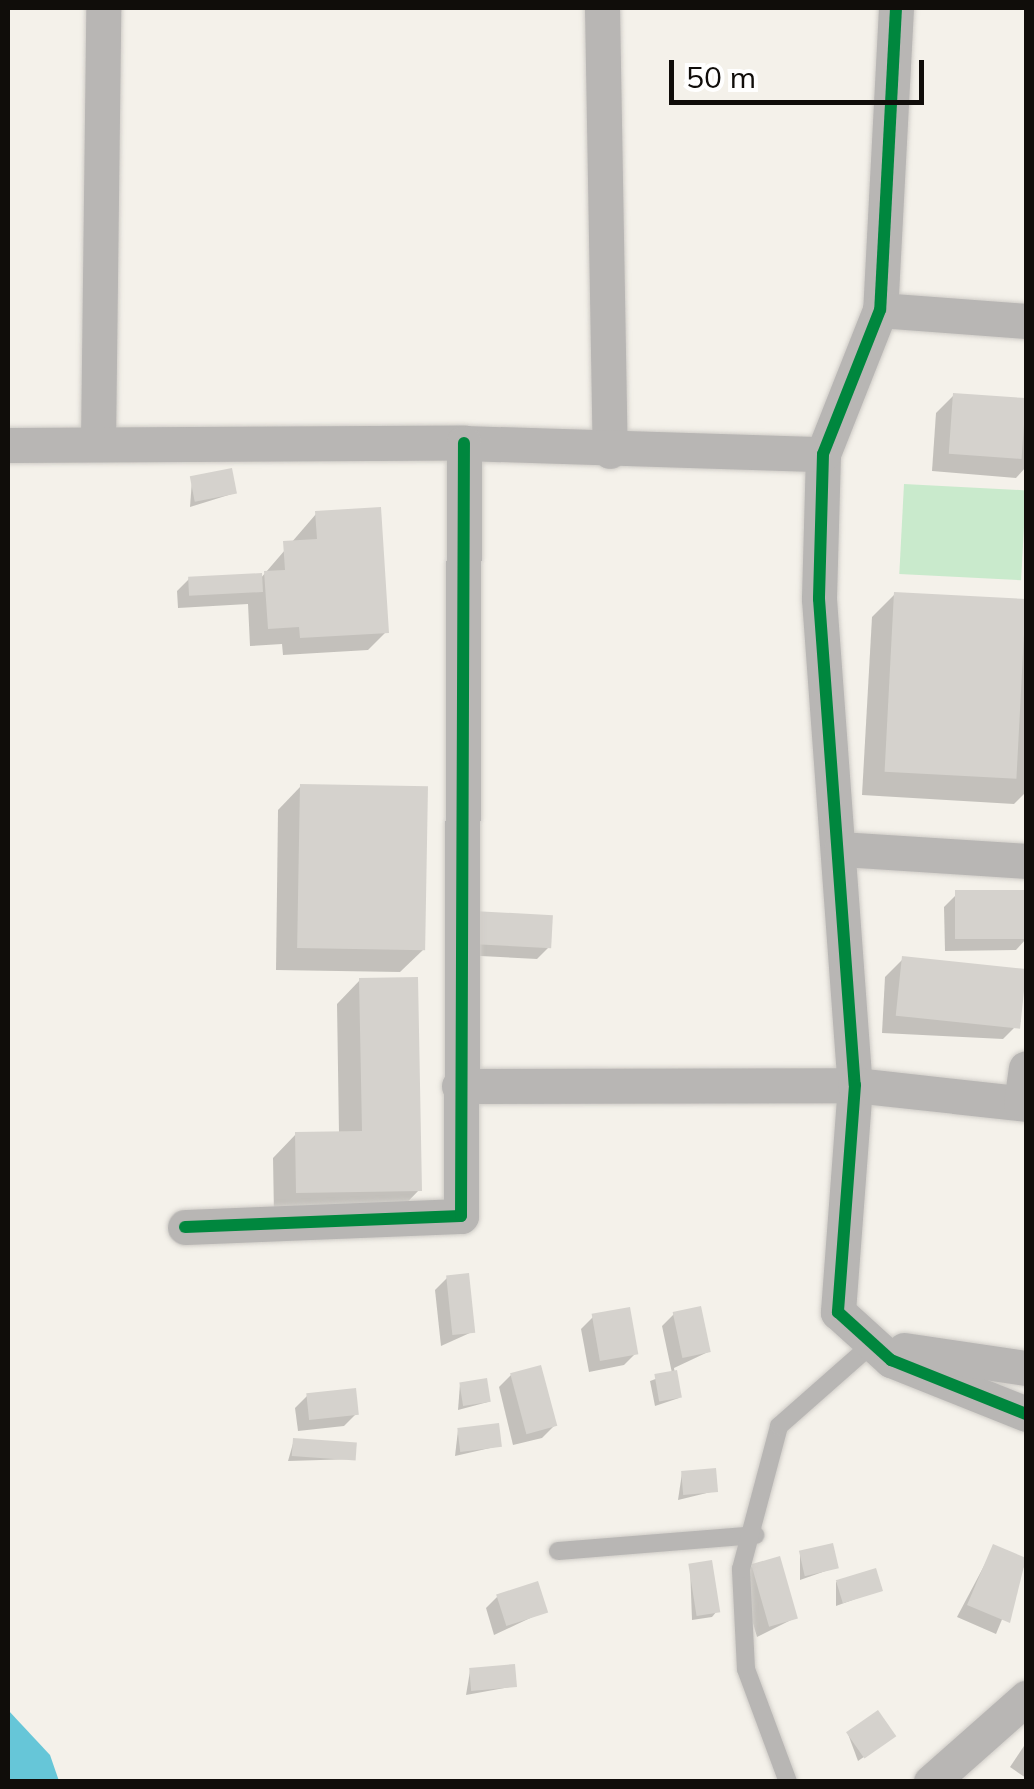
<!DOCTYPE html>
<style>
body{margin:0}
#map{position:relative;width:1034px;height:1789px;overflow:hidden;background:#f4f1ea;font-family:Mulish,sans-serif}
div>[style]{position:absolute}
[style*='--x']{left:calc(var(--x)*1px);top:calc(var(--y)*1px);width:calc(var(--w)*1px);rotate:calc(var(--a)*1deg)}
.green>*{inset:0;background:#c9eacc;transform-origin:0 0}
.water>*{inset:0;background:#66c6d8}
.shadow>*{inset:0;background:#0003}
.building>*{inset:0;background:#d5d2cd;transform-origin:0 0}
.roads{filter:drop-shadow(0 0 2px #cfccc7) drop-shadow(0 0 2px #cfccc7)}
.service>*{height:18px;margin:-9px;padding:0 9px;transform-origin:9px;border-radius:9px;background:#b8b6b4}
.minor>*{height:35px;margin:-17.5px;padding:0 17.5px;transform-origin:17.5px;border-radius:17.5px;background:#b8b6b4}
.cycleway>*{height:12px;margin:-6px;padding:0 6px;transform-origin:6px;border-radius:6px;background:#00873e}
span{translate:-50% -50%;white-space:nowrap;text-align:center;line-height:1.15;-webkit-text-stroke:9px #fff;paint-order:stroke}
.frame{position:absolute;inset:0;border:10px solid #100d0a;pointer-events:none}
.scale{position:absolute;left:669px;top:60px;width:255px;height:45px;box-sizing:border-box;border:5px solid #100d0a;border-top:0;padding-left:12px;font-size:30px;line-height:35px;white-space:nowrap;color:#100d0a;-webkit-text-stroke:8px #fff;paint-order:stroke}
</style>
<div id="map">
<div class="green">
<div style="left:904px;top:484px;width:122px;height:90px;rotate:3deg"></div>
</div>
<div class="water">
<div style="clip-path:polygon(8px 1710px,50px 1755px,59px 1781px,8px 1781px)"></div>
</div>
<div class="shadow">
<div style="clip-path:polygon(954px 395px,1026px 401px,1026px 467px,1016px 478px,932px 471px,936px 413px)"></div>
<div style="clip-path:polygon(192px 480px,235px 493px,190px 507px)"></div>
<div style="clip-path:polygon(316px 514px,386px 632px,368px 650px,283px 655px,282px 644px,250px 646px,248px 604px,178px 608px,177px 591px,189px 579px,260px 579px)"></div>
<div style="clip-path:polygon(895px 594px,1026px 602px,1026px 792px,1014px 804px,862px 795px,872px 617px)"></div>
<div style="clip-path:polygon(301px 786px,424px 949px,400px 972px,276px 970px,278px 810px)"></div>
<div style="clip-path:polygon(1026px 893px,1026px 939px,1016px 950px,945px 951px,944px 907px,956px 895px)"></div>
<div style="clip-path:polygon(462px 926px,549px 947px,537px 959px,461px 955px)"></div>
<div style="clip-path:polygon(903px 959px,1021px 1021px,1003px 1039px,882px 1033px,885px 977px)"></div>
<div style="clip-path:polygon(360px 980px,419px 1190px,396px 1214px,274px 1215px,273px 1158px,296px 1134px,339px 1134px,337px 1004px)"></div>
<div style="clip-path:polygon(447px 1278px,472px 1332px,441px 1346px,435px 1290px)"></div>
<div style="clip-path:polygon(674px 1314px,708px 1352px,674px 1368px,679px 1398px,655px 1406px,650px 1381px,672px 1373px,662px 1326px)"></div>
<div style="clip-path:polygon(593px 1317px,636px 1353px,624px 1365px,589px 1372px,581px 1329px)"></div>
<div style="clip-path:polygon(511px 1375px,554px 1426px,542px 1438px,513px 1445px,499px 1387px)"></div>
<div style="clip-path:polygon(460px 1384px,488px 1402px,458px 1410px)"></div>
<div style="clip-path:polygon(307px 1396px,356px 1414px,344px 1426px,298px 1431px,295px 1408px)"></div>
<div style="clip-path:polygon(458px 1430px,499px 1446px,455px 1456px)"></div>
<div style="clip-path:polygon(294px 1440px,354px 1459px,288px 1461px)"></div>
<div style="clip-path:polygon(682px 1473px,715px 1491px,678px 1500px)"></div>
<div style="clip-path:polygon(994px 1547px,1026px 1561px,996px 1634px,957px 1617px)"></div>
<div style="clip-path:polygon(800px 1554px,837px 1567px,800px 1580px)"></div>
<div style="clip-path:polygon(690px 1566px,717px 1611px,712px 1617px,692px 1620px)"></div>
<div style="clip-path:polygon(752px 1566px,795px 1618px,757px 1637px,740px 1578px)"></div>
<div style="clip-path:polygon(836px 1582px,880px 1590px,836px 1606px)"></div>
<div style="clip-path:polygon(498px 1596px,545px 1611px,494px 1635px,486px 1608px)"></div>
<div style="clip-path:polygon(470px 1671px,515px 1686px,466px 1695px)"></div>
<div style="clip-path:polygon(848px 1734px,887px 1741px,858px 1761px)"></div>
<div style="clip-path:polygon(1026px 1743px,1026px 1778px,1010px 1767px)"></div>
</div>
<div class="building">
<div style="left:953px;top:393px;width:73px;height:61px;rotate:4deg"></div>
<div style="left:232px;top:468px;width:26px;height:43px;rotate:79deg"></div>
<div style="clip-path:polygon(381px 507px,389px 633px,300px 638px,299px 627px,268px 629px,264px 571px,285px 570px,283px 541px,317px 539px,315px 511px)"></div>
<div style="left:262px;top:573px;width:19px;height:74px;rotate:87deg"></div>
<div style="left:894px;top:592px;width:132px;height:180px;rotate:3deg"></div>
<div style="left:300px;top:784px;width:128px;height:164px;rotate:1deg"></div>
<div style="left:1026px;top:890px;width:49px;height:71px;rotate:90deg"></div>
<div style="left:473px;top:911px;width:80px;height:33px;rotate:3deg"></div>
<div style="left:902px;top:956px;width:125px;height:60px;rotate:6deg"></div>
<div style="clip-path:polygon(418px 977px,422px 1191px,296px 1193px,295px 1132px,362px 1131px,359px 978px)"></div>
<div style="left:469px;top:1273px;width:60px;height:23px;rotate:84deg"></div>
<div style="left:701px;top:1306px;width:47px;height:29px;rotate:78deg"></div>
<div style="left:630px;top:1307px;width:48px;height:39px;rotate:80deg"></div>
<div style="left:541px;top:1365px;width:63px;height:32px;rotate:75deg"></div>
<div style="left:677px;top:1370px;width:28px;height:23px;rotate:80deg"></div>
<div style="left:487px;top:1378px;width:24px;height:28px;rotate:81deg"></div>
<div style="left:356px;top:1388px;width:27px;height:50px;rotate:84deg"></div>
<div style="left:499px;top:1423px;width:24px;height:42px;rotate:83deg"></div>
<div style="left:293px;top:1438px;width:64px;height:18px;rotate:4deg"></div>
<div style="left:716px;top:1468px;width:24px;height:35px;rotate:85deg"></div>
<div style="left:833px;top:1543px;width:26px;height:35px;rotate:77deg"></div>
<div style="clip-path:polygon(993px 1544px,1026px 1558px,1010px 1623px,967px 1605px)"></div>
<div style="left:780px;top:1556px;width:65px;height:30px;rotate:74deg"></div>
<div style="left:712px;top:1560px;width:53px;height:24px;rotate:81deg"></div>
<div style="left:876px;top:1568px;width:24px;height:42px;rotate:73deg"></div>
<div style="left:538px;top:1581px;width:33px;height:44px;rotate:72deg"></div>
<div style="left:515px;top:1664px;width:23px;height:46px;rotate:85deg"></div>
<div style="left:878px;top:1710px;width:32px;height:39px;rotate:55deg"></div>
</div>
<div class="roads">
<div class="service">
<div style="--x:558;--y:1551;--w:198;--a:-4.6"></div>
<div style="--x:788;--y:1782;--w:121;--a:-110.4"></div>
<div style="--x:746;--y:1669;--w:100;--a:-92.9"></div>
<div style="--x:741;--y:1569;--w:148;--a:-75.1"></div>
<div style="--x:779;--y:1426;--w:123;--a:-41.4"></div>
</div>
<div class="minor">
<div style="--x:602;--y:8;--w:443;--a:89"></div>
<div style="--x:896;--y:8;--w:302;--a:93"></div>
<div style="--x:880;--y:310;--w:155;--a:111.6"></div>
<div style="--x:823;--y:454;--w:145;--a:91.6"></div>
<div style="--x:819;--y:599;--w:487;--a:85.8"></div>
<div style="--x:855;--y:1085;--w:228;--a:94.3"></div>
<div style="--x:838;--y:1312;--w:72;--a:42.2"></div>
<div style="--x:891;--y:1360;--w:145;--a:21.8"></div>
<div style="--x:880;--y:310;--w:146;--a:4.3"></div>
<div style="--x:98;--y:444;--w:436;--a:-89.3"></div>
<div style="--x:8;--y:445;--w:456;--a:-0.3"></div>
<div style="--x:464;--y:443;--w:359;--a:1.8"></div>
<div style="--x:841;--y:849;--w:185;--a:3.7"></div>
<div style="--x:459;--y:1086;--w:396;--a:-0.1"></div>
<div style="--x:855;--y:1085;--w:172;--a:6.3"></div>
<div style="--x:1021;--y:1103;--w:35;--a:-82"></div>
<div style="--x:185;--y:1227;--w:276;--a:-2.3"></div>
<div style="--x:461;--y:1216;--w:773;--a:-89.78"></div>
<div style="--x:904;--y:1350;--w:123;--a:8.4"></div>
<div style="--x:931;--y:1782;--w:127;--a:-41.5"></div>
</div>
</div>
<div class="cycleway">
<div style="--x:896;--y:8;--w:302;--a:93"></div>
<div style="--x:880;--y:310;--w:155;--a:111.6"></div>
<div style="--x:823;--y:454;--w:145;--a:91.6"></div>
<div style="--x:819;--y:599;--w:487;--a:85.8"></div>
<div style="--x:855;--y:1085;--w:228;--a:94.3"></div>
<div style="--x:838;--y:1312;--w:72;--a:42.2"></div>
<div style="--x:891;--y:1360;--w:145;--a:21.8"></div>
<div style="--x:185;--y:1227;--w:276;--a:-2.3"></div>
<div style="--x:461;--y:1216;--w:773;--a:-89.78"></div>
</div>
<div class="frame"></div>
<div class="scale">50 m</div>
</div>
